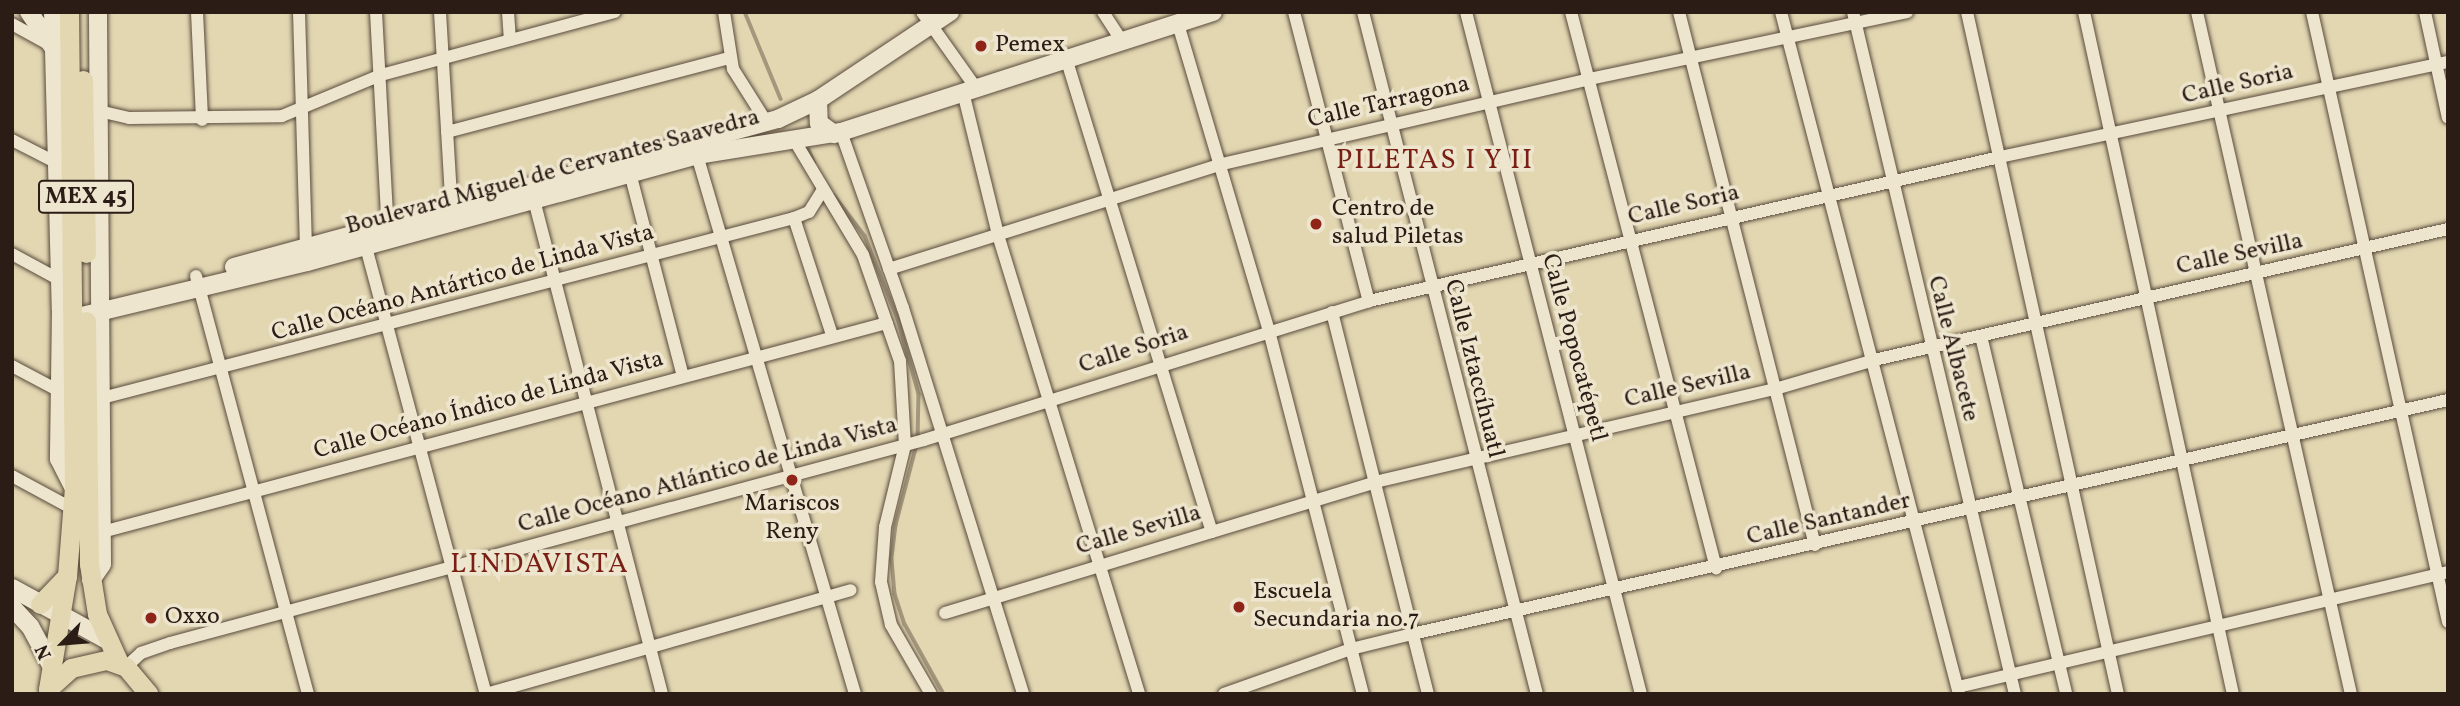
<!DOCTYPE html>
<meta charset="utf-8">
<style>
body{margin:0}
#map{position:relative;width:2460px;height:706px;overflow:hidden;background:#e3d7b2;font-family:Vollkorn,serif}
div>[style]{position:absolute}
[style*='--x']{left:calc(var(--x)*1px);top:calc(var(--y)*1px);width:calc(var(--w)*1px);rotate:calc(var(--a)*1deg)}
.stream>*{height:3.5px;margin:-1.75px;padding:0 1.75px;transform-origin:1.75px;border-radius:1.75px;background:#a4977d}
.roads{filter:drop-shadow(0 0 2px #594b3d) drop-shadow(0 0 2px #594b3d)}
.street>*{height:12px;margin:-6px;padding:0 6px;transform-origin:6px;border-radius:6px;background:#ede5cd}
.secondary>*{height:18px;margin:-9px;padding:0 9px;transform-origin:9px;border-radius:9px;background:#ede5cd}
.primary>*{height:19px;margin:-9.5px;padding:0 9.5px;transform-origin:9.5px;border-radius:9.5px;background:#e3d7b2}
.dots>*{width:19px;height:19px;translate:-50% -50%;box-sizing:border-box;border:4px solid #ede5cd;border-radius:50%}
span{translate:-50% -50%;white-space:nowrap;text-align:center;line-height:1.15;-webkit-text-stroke:7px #ede5cd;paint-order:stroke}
.shield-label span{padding:2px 5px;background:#ede5cd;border:2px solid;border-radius:5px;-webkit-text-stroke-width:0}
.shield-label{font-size:23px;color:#2b1c16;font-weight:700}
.poi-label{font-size:24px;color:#2b1c16}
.left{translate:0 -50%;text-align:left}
.street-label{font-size:24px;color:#2b1c16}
.quarter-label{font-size:28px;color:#7a1f14;letter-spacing:2px}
.frame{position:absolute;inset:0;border:14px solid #2b1c16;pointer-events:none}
.north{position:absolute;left:28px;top:608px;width:70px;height:70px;-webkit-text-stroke:5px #ede5cd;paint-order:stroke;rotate:245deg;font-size:19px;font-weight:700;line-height:28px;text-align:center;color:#2b1c16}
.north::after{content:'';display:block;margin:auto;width:24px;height:32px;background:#2b1c16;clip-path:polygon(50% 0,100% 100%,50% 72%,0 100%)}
</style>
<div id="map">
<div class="stream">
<div style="--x:745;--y:12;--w:94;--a:67.5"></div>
<div style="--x:809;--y:150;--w:13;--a:67"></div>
<div style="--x:834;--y:195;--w:51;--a:52.9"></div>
<div style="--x:865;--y:236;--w:89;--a:68.3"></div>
<div style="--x:898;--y:319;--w:78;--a:74.4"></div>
<div style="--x:919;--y:394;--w:43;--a:91.3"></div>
<div style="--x:917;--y:445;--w:83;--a:104.7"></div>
<div style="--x:896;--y:525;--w:35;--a:97"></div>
<div style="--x:892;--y:560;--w:34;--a:85"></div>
<div style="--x:895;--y:594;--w:32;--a:72"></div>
<div style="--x:905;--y:624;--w:80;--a:60.9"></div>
</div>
<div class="roads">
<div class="street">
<div style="--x:197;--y:12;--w:108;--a:87.3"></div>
<div style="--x:299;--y:12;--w:243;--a:88.3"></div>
<div style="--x:376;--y:12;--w:220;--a:86.9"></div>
<div style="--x:440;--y:12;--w:203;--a:86.6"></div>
<div style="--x:508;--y:12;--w:28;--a:86"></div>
<div style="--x:724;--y:12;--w:58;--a:81"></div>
<div style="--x:733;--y:69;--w:64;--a:57.8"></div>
<div style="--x:922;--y:12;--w:93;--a:54.6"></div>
<div style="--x:1103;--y:12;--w:35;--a:57"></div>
<div style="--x:1294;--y:12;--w:299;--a:75.5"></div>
<div style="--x:1363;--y:12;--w:704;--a:75.69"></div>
<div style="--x:1466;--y:12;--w:704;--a:75.61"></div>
<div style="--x:1571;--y:12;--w:575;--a:75.38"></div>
<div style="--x:1679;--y:12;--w:550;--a:75.69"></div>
<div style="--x:1781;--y:12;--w:705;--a:75.37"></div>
<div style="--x:1853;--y:12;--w:701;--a:76.64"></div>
<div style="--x:1967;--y:12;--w:699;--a:77.52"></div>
<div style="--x:2084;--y:12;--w:698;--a:77.68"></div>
<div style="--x:2197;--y:12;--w:699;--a:77.28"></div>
<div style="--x:2312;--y:12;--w:625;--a:77.43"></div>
<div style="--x:2425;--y:12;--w:108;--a:77.8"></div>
<div style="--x:12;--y:24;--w:43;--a:28.9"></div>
<div style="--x:1178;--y:24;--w:320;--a:73.5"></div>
<div style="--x:1269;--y:331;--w:375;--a:75.5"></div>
<div style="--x:1066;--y:58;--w:496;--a:72.9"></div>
<div style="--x:963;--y:92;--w:147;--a:76.2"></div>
<div style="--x:998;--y:235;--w:480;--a:72.9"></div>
<div style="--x:99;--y:111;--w:31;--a:13"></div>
<div style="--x:129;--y:118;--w:153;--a:-0.7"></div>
<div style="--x:282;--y:116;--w:107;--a:-22.5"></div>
<div style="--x:381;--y:75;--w:242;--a:-15.1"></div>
<div style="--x:447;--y:132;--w:292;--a:-14.7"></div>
<div style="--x:841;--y:132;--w:187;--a:70.6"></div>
<div style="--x:903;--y:308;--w:404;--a:72.7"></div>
<div style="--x:793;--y:138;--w:136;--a:59.1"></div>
<div style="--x:863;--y:255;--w:112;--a:70.8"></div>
<div style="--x:900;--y:361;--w:84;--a:86.6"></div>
<div style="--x:905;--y:445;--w:84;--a:103.7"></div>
<div style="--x:885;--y:527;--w:55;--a:94.2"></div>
<div style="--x:881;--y:582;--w:44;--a:76.9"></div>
<div style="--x:891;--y:625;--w:80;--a:59.9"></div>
<div style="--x:12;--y:140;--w:51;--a:27.1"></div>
<div style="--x:697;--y:155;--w:562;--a:73.66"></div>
<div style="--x:630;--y:173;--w:210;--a:75.4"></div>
<div style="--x:534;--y:200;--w:510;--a:75.47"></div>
<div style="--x:794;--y:218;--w:123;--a:72"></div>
<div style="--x:366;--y:247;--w:463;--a:75"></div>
<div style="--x:12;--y:254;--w:55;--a:28.4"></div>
<div style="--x:889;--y:269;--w:345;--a:-17.5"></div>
<div style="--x:1218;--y:165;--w:382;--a:-13"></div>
<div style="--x:1590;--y:79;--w:324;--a:-11.9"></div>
<div style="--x:196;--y:276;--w:433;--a:75"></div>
<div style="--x:1332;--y:312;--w:394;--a:75.9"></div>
<div style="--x:1981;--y:336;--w:368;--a:76.6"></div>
<div style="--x:12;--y:366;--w:55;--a:28"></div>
<div style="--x:102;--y:398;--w:715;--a:-14.58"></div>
<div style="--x:794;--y:218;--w:16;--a:-22"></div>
<div style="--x:809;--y:212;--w:25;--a:-58"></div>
<div style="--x:12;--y:476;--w:69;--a:28.4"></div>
<div style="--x:102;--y:532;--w:812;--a:-14.91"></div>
<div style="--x:945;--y:613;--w:450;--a:-16.9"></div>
<div style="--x:1375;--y:482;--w:411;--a:-13.1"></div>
<div style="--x:1775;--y:389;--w:103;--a:-16.3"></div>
<div style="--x:1874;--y:360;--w:589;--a:-12.86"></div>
<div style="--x:126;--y:667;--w:21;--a:-43"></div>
<div style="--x:141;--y:653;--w:31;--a:-19"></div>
<div style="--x:170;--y:643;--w:781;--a:-15.07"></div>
<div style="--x:924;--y:440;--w:466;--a:-17.3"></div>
<div style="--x:1369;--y:301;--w:647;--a:-12.86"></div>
<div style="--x:2000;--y:157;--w:458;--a:-12"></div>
<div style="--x:1958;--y:687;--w:503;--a:-13.21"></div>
<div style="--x:486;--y:694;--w:379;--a:-15.9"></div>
<div style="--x:1224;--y:694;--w:135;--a:-19.5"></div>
<div style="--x:1351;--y:649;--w:63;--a:-13.8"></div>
<div style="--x:1412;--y:634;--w:1062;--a:-12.73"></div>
</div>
<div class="secondary">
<div style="--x:29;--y:12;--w:42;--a:55.6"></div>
<div style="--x:53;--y:12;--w:298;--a:88.5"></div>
<div style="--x:61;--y:310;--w:149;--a:90.8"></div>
<div style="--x:59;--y:459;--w:33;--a:63"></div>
<div style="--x:818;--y:100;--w:23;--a:88"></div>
<div style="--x:819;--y:123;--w:19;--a:36"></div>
<div style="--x:234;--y:267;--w:564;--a:-15.22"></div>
<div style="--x:778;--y:119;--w:44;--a:-25.4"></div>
<div style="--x:818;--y:100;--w:159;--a:-33.7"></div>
<div style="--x:61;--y:321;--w:253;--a:-13.5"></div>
<div style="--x:307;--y:262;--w:404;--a:-15.3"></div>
<div style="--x:697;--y:155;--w:146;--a:-9.1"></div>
<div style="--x:841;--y:132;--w:391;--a:-17.9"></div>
<div style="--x:91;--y:580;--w:19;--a:-55"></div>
<div style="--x:102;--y:564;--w:552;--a:-90.42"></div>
<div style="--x:12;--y:588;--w:108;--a:28.7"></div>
<div style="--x:12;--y:607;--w:26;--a:47"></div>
<div style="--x:30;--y:626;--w:47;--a:61.8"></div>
</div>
<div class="primary">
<div style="--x:83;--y:80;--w:173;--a:89"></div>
<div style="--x:86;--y:321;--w:243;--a:89.3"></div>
<div style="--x:89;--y:564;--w:51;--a:80.9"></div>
<div style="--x:97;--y:614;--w:54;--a:65.8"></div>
<div style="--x:40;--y:604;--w:39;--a:-46"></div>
<div style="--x:48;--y:689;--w:115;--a:-80.5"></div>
<div style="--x:67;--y:576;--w:88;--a:-85.5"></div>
<div style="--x:74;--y:488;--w:476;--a:-90.6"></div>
<div style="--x:48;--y:689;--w:31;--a:-42"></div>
<div style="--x:71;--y:668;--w:37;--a:-13"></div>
<div style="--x:107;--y:660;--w:20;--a:20"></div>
<div style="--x:126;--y:667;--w:35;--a:50"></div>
</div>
</div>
<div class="dots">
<div style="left:981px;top:46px;background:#8f2418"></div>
<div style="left:1316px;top:224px;background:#8f2418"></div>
<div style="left:792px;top:480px;background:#8f2418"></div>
<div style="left:1239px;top:607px;background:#8f2418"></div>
<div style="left:151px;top:618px;background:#8f2418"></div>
</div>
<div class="shield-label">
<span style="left:86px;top:197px">MEX 45</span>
</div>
<div class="poi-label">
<span class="left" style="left:995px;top:46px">Pemex</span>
<span class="left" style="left:1332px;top:224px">Centro de<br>salud Piletas</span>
<span style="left:792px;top:519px">Mariscos<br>Reny</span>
<span class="left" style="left:1253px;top:607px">Escuela<br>Secundaria no.7</span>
<span class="left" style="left:165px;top:618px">Oxxo</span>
</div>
<div class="street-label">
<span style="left:2238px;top:85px;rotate:-13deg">Calle Soria</span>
<span style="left:1389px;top:103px;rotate:-13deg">Calle Tarragona</span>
<span style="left:553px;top:173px;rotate:-15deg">Boulevard Miguel de Cervantes Saavedra</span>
<span style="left:1684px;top:206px;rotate:-13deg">Calle Soria</span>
<span style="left:2240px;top:255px;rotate:-12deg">Calle Sevilla</span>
<span style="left:463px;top:284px;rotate:-15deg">Calle Océano Antártico de Linda Vista</span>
<span style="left:1573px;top:348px;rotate:75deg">Calle Popocatépetl</span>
<span style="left:1952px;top:349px;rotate:76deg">Calle Albacete</span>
<span style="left:1134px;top:350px;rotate:-18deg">Calle Soria</span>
<span style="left:1473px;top:369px;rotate:76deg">Calle Iztaccíhuatl</span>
<span style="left:1688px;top:387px;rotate:-13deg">Calle Sevilla</span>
<span style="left:489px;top:406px;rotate:-15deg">Calle Océano Índico de Linda Vista</span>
<span style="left:708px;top:476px;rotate:-15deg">Calle Océano Atlántico de Linda Vista</span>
<span style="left:1829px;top:520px;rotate:-13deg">Calle Santander</span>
<span style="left:1139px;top:531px;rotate:-16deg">Calle Sevilla</span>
</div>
<div class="quarter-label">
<span style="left:1435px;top:161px">PILETAS I Y II</span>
<span style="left:540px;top:565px">LINDAVISTA</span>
</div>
<div class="frame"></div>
<div class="north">N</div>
</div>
